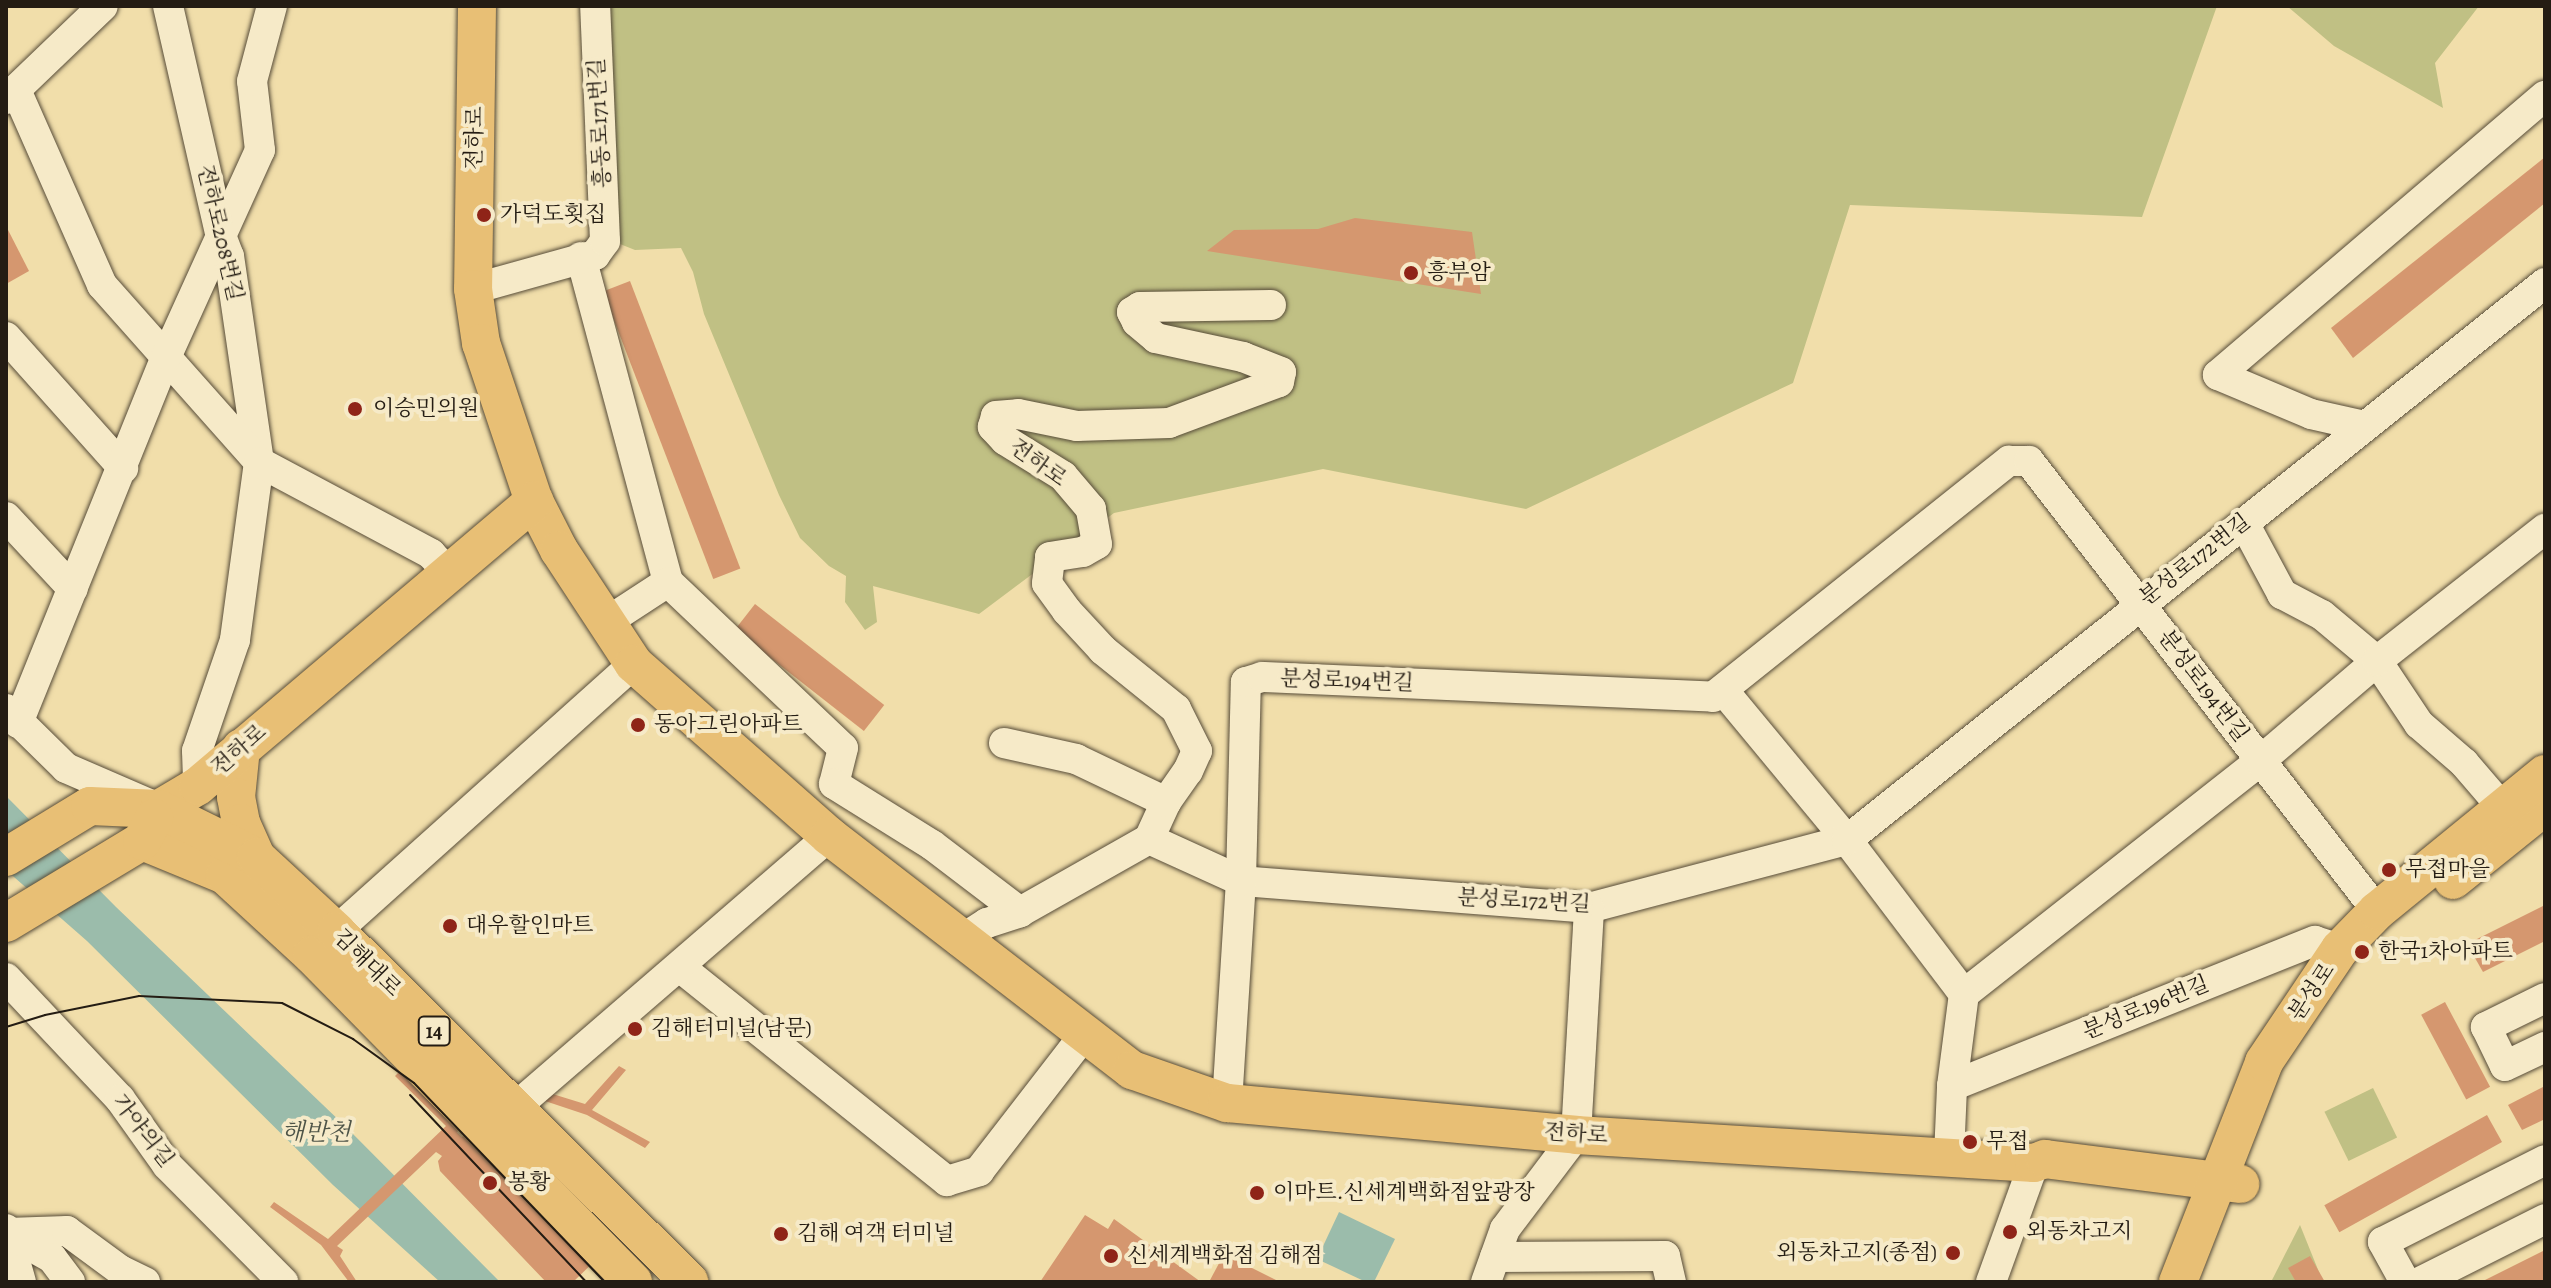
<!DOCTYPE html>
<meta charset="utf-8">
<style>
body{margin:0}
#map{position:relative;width:2551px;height:1288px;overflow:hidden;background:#f1deaa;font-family:Alegreya,"Noto Serif KR",serif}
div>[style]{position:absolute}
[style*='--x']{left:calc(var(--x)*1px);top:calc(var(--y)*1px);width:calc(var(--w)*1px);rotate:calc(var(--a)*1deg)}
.green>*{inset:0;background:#c0c084;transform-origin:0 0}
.water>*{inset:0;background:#9bbcab}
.building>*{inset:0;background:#d5976f;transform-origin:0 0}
.roads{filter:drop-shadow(0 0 2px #574c39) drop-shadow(0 0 2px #574c39)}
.minor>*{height:30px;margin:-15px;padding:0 15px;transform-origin:15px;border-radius:15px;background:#f6eac8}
.major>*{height:38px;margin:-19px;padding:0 19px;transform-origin:19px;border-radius:19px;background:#e8bf75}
.tram>*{height:2px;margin:-1px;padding:0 1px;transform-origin:1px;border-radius:1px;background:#241c13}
.dots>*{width:22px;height:22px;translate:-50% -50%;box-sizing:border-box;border:4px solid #f6eac8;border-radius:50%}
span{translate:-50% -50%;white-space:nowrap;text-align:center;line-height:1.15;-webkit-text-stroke:8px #f6eac8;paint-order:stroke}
.shield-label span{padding:2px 6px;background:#f6eac8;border:2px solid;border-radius:6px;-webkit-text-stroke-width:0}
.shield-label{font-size:20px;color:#241c13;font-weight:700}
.street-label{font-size:22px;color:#241c13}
.poi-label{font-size:22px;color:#241c13}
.left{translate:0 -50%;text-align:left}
.right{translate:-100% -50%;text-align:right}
.water-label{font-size:24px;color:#4e5448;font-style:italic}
.frame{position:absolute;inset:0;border:8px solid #241c13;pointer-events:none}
</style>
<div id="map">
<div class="green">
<div style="clip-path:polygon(610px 6px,2217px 6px,2142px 217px,1850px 205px,1793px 383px,1526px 509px,1323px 469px,1114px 513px,979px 614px,873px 586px,877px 622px,865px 630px,845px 602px,846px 576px,829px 566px,800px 538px,779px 495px,704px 314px,693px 272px,681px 248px,635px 250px,620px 244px,592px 84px)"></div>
<div style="clip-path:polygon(2287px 6px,2479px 6px,2435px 63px,2443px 108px,2334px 46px)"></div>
<div style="left:2373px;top:1088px;width:55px;height:54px;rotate:64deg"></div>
<div style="clip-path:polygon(2300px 1225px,2323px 1282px,2271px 1282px)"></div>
</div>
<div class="water">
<div style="clip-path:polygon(6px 796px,116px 907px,345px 1126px,500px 1282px,440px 1282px,333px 1185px,87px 941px,6px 870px)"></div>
<div style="clip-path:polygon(1339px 1212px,1395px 1239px,1374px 1282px,1366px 1282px,1317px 1259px)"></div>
</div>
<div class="building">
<div style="clip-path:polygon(2545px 157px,2545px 203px,2353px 358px,2331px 328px)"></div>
<div style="clip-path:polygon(1355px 218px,1472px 232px,1481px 294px,1207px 251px,1234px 230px,1318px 229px)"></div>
<div style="clip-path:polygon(6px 226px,29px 271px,6px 284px)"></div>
<div style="left:630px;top:281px;width:308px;height:29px;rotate:69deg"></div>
<div style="left:755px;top:604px;width:164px;height:33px;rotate:38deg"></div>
<div style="clip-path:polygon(2545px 905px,2545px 941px,2483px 972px,2467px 944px)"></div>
<div style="left:2445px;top:1002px;width:96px;height:27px;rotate:62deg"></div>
<div style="clip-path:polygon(619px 1066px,626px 1070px,592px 1110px,650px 1142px,645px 1148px,587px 1115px,512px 1090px,457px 1132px,462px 1137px,474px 1126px,600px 1256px,573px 1282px,546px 1282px,440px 1171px,438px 1161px,442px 1156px,436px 1152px,337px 1246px,343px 1250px,340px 1256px,357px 1282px,349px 1282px,321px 1245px,270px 1207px,274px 1202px,328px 1239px,446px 1126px,395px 1076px,399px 1072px,451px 1121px,510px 1076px,517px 1083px,585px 1104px)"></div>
<div style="clip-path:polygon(2545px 1086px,2545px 1119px,2522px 1130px,2508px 1105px)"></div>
<div style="left:2487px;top:1115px;width:31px;height:186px;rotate:61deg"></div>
<div style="clip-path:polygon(1085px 1215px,1108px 1229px,1114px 1219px,1201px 1282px,1040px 1282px)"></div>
<div style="clip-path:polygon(2545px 1250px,2545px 1282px,2481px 1282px)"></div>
<div style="clip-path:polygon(1224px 1254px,1280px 1282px,1209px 1282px)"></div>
<div style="clip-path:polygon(2310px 1256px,2325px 1282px,2296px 1282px,2288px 1268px)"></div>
</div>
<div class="roads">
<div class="minor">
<div style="--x:168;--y:6;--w:233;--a:77.1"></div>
<div style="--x:220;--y:233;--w:25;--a:69"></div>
<div style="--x:229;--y:256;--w:208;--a:81.7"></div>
<div style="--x:259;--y:462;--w:180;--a:97.7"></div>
<div style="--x:235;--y:640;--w:117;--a:108.9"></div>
<div style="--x:197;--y:751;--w:35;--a:88"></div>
<div style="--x:16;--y:90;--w:213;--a:66.2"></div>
<div style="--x:102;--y:285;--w:237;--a:48.4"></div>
<div style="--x:259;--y:462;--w:195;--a:28.1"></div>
<div style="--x:431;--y:554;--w:26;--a:47"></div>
<div style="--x:6;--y:99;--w:134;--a:-43.8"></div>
<div style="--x:581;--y:257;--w:336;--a:75"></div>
<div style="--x:668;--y:582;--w:241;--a:43.5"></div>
<div style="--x:843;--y:748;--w:37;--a:104"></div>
<div style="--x:834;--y:784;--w:115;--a:31.9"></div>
<div style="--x:932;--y:845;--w:111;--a:37.3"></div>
<div style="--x:473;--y:289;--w:127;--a:-15.6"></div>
<div style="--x:595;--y:255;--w:17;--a:-54"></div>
<div style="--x:605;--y:241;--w:235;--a:-92.4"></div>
<div style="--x:6;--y:337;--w:176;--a:48.2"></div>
<div style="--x:2364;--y:426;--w:54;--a:-167.2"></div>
<div style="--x:2311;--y:414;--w:101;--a:-157.2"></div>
<div style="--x:2218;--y:375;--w:430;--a:-40.5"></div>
<div style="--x:6;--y:517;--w:98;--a:47.1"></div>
<div style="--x:2244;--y:523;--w:81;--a:61.8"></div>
<div style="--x:2282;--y:594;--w:45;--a:27.7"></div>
<div style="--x:2322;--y:615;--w:72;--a:39.9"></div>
<div style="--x:2377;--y:661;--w:76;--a:56.3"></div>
<div style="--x:2419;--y:724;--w:60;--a:40.9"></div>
<div style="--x:2464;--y:763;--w:57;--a:49.3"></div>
<div style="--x:605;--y:623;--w:75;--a:-33.1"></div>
<div style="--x:1723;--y:690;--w:195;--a:50.4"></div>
<div style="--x:1847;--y:840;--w:193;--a:52.8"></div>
<div style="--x:6;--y:709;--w:84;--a:44.5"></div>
<div style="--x:66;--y:768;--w:90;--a:23.4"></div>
<div style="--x:18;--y:723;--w:397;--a:-68"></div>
<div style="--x:167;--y:355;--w:225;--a:-65.6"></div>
<div style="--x:260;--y:150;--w:69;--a:-96.6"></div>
<div style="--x:252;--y:81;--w:78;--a:-75.1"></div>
<div style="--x:1004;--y:743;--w:74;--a:12.5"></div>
<div style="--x:1076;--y:759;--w:100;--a:25.5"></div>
<div style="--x:1149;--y:839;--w:101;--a:24.5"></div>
<div style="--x:1241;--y:881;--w:349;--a:4.4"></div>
<div style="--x:1589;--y:908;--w:267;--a:-14.8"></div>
<div style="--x:1847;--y:840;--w:893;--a:-38.59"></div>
<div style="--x:336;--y:931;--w:400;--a:-41.9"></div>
<div style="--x:959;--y:941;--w:33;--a:-33"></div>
<div style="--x:987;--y:923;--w:35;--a:-18"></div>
<div style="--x:1020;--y:912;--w:148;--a:-29.5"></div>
<div style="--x:1149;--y:839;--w:41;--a:-65.3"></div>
<div style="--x:1166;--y:802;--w:38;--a:-55"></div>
<div style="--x:1188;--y:771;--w:22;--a:-66"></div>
<div style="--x:1197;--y:751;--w:47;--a:-116.6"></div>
<div style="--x:1176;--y:709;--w:94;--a:-141.1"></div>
<div style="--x:1103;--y:650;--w:53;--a:-132.7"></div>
<div style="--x:1067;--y:611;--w:34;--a:-126"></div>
<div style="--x:1047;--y:583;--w:26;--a:-83"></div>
<div style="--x:1050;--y:557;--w:33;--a:-9"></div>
<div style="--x:1083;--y:552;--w:16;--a:-30"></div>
<div style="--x:1097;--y:544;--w:36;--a:-100"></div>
<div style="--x:1091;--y:509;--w:43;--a:-130.3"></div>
<div style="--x:1063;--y:476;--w:68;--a:-148.2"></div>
<div style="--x:1005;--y:440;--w:18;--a:-133"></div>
<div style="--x:993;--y:427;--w:11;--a:-75"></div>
<div style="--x:996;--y:416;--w:22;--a:-5"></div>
<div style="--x:1018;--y:414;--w:60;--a:11.5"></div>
<div style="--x:1077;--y:426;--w:92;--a:-1.9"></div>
<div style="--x:1169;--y:423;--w:117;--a:-20.4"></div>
<div style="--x:1279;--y:382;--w:10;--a:-79"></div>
<div style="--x:1281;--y:372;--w:41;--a:-158.5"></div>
<div style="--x:1243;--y:357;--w:89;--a:-167.7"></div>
<div style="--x:1156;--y:338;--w:25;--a:-140"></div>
<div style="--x:1137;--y:322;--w:11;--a:-117"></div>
<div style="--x:1132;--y:312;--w:9;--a:-32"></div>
<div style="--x:1140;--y:307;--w:131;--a:-0.9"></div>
<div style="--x:681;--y:968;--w:341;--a:38.7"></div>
<div style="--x:947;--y:1181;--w:34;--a:-17"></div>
<div style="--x:979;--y:1171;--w:172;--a:-52.3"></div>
<div style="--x:6;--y:978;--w:166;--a:46.7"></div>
<div style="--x:120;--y:1099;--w:81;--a:54.5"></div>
<div style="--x:167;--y:1165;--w:165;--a:45.2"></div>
<div style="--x:1964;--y:994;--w:377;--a:-38.2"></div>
<div style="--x:2260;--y:761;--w:154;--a:-40.5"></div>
<div style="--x:2377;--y:661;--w:214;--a:-38.2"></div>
<div style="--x:2545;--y:998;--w:66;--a:153.8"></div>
<div style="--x:2486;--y:1027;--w:43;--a:64"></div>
<div style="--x:2505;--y:1066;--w:44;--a:-25.4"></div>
<div style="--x:1952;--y:1086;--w:391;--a:-21.8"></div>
<div style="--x:2315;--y:941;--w:26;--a:18"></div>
<div style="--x:1227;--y:1103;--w:222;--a:-86.4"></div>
<div style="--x:1241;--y:881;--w:199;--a:-88.6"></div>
<div style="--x:1246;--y:682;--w:17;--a:-17"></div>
<div style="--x:1262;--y:677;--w:451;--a:2.5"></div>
<div style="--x:1713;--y:697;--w:379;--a:-38.6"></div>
<div style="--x:2009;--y:461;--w:20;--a:0"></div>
<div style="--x:2029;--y:461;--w:569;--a:52.28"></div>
<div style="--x:512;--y:1110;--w:419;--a:-40.8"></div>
<div style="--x:1949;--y:1156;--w:70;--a:-87.5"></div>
<div style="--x:1952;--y:1086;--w:93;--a:-82.6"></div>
<div style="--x:6;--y:1229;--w:55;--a:74.2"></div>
<div style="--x:7;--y:1233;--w:60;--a:-1.9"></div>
<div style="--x:67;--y:1231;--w:66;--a:36.3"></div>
<div style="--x:120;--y:1270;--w:28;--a:26"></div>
<div style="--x:9;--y:1234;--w:49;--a:29.2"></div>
<div style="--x:52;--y:1258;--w:30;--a:53"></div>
<div style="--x:1495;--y:1257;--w:170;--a:-0.3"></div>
<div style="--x:1665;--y:1256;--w:27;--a:77"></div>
<div style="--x:1486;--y:1282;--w:56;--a:-70.3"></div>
<div style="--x:1505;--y:1229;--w:118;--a:-52.9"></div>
<div style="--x:1576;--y:1135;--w:227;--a:-86.7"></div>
<div style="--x:1991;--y:1282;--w:127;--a:-70.1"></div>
<div style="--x:2405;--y:1282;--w:46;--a:-118.8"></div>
<div style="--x:2383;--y:1242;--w:182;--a:-26.8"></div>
<div style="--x:2420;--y:1282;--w:140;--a:-26.7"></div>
</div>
<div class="major">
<div style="--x:477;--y:6;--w:283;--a:90.8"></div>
<div style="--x:473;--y:289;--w:55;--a:81.6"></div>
<div style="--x:481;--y:343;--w:167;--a:71.5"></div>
<div style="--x:534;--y:501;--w:55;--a:63"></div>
<div style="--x:559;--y:550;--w:136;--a:56.7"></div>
<div style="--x:634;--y:664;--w:260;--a:41.4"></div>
<div style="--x:829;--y:836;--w:383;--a:37.7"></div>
<div style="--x:1132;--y:1070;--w:101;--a:19.2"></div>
<div style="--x:1227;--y:1103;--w:350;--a:5.2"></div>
<div style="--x:1576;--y:1135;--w:459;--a:3.5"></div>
<div style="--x:2034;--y:1163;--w:12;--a:-20"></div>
<div style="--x:2045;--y:1159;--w:197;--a:7.3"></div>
<div style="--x:241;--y:748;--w:49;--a:95.8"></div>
<div style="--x:236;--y:797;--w:26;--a:79"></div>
<div style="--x:241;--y:823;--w:37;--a:66"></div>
<div style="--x:159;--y:809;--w:45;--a:-30.5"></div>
<div style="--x:198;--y:786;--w:441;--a:-40.3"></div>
<div style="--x:142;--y:841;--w:90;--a:22.3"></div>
<div style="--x:225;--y:875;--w:118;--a:42.6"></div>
<div style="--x:312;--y:955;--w:458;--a:45.5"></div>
<div style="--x:6;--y:857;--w:98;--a:-31.3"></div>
<div style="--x:90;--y:806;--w:69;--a:2.5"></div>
<div style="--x:159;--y:809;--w:108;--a:26.3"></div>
<div style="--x:256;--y:857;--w:109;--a:42.8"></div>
<div style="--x:336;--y:931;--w:498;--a:44.8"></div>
<div style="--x:2453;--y:880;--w:118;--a:-38.8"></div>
<div style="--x:6;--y:923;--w:159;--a:-31.1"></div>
<div style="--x:142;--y:841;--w:26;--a:-62"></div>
<div style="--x:2178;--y:1282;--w:236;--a:-68.6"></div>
<div style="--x:2264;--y:1062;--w:136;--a:-56.1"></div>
<div style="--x:2340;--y:949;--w:53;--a:-45.8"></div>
<div style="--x:2377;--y:911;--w:217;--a:-39.2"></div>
</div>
</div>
<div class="tram">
<div style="--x:6;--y:1027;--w:41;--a:-17.1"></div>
<div style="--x:45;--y:1015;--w:96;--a:-11.4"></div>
<div style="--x:139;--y:996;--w:143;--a:2.8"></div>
<div style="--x:282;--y:1003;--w:80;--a:26.9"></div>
<div style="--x:353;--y:1039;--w:75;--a:35.8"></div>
<div style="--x:414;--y:1083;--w:276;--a:46.2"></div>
<div style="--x:410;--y:1095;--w:257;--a:46.7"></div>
</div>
<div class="dots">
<div style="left:484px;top:215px;background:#8f2418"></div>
<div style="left:1411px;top:273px;background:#8f2418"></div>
<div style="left:355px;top:409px;background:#8f2418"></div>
<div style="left:638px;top:725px;background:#8f2418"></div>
<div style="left:2389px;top:870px;background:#8f2418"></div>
<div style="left:450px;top:926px;background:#8f2418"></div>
<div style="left:2362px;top:952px;background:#8f2418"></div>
<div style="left:635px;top:1029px;background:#8f2418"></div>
<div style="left:1970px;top:1142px;background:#8f2418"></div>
<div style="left:490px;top:1183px;background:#8f2418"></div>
<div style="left:1257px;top:1193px;background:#8f2418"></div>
<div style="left:2010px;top:1232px;background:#8f2418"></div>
<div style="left:781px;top:1234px;background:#8f2418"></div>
<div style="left:1953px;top:1253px;background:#8f2418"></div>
<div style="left:1111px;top:1256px;background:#8f2418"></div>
</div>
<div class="shield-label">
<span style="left:434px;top:1031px">14</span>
</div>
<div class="street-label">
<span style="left:600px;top:123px;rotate:-93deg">흥동로171번길</span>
<span style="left:475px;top:138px;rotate:-89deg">전하로</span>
<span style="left:220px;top:233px;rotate:77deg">전하로208번길</span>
<span style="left:1038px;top:463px;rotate:36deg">전하로</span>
<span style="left:2195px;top:560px;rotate:-38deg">분성로172번길</span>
<span style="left:1347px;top:681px;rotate:2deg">분성로194번길</span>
<span style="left:2203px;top:686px;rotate:53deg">분성로194번길</span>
<span style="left:239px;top:750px;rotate:-41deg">전하로</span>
<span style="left:1524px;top:901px;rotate:3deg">분성로172번길</span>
<span style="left:367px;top:963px;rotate:45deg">김해대로</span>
<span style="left:2312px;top:992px;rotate:-56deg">분성로</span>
<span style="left:2146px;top:1008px;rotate:-22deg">분성로196번길</span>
<span style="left:143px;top:1131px;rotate:52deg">가야의길</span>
<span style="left:1576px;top:1134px;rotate:4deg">전하로</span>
</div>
<div class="poi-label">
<span class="left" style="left:500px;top:215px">가덕도횟집</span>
<span class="left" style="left:1427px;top:273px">흥부암</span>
<span class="left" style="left:373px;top:409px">이승민의원</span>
<span class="left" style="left:654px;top:725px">동아그린아파트</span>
<span class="left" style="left:2405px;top:870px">무접마을</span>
<span class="left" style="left:466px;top:926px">대우할인마트</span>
<span class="left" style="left:2378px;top:952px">한국1차아파트</span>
<span class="left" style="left:651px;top:1029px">김해터미널(남문)</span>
<span class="left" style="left:1986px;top:1142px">무접</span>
<span class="left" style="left:508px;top:1183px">봉황</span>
<span class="left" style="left:1273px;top:1193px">이마트.신세계백화점앞광장</span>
<span class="left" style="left:2026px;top:1232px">외동차고지</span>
<span class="left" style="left:797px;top:1234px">김해 여객 터미널</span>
<span class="right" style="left:1937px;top:1253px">외동차고지(종점)</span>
<span class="left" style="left:1127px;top:1256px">신세계백화점 김해점</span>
</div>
<div class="water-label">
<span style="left:316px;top:1133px">해반천</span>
</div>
<div class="frame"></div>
</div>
